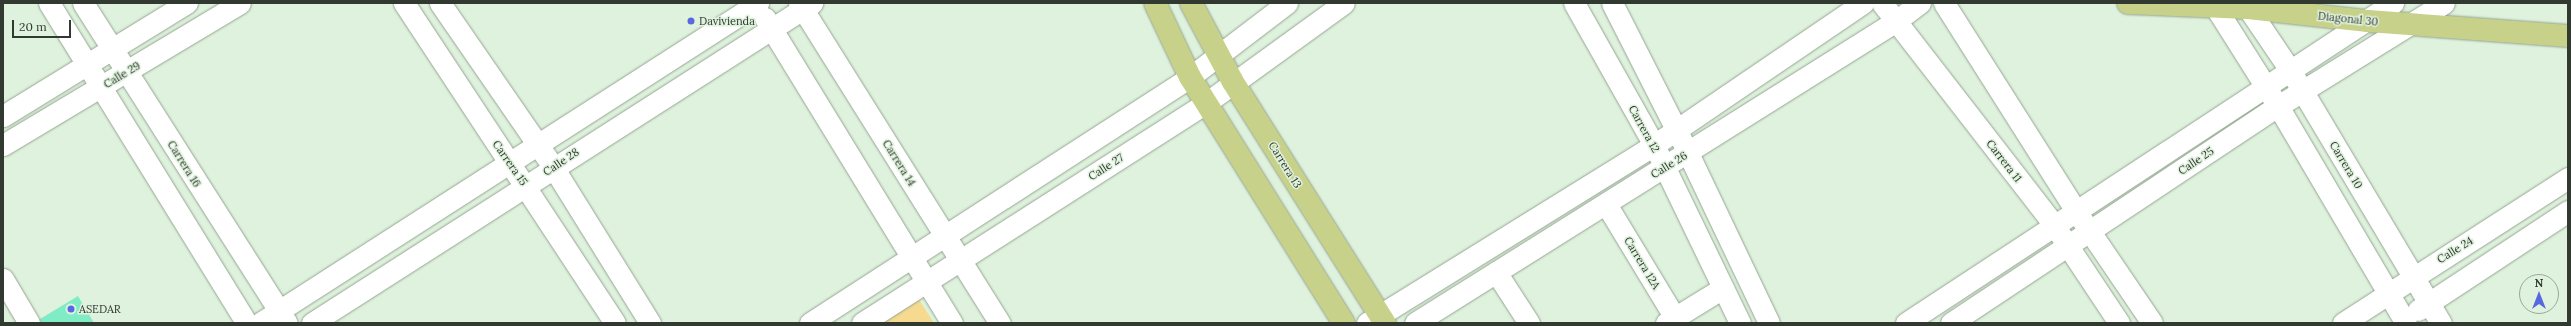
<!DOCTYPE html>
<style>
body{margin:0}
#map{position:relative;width:2571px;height:326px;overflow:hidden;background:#dff2dd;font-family:Lora,serif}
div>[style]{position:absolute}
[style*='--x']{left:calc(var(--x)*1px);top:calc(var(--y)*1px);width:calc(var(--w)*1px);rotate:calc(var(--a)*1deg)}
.green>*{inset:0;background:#f5da90}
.building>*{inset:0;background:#80ecc6}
.roads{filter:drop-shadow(0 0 1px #94a692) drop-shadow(0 0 1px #94a692)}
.street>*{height:21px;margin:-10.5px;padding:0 10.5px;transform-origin:10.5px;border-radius:10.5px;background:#fff}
.primary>*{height:22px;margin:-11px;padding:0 11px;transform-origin:11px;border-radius:11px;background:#c8d189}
.dots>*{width:11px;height:11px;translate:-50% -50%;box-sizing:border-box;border:2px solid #dff2dd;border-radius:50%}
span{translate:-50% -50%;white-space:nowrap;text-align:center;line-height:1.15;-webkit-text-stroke:3px #dff2dd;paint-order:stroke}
.street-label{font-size:11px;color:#323931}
.poi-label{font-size:11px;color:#323931}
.left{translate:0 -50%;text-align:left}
.frame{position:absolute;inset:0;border:4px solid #323931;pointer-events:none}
.north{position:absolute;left:2519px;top:274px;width:40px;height:40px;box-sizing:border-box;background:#dff2dd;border:1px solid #9aa898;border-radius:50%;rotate:0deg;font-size:11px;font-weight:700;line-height:16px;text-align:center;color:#323931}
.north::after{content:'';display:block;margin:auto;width:14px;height:18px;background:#5869e0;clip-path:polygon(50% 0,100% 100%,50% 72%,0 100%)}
.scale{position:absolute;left:12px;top:20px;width:59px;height:18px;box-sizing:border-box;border:2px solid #323931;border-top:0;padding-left:5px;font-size:12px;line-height:14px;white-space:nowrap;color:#323931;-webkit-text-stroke:3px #dff2dd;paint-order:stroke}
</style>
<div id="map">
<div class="green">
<div style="clip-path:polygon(918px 298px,934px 323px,879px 323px)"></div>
</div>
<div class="building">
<div style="clip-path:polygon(78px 296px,94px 323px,41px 323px,40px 319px)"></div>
</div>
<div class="roads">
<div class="street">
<div style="--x:49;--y:3;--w:376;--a:58.3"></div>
<div style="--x:83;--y:3;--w:379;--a:57.5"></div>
<div style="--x:404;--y:3;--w:383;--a:56.6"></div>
<div style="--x:440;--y:3;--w:199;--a:55.4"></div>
<div style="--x:553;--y:167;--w:184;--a:58.1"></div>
<div style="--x:799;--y:3;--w:378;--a:57.9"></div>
<div style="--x:1574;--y:3;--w:163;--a:60.6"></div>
<div style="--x:1654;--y:145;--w:198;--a:64.2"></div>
<div style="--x:1612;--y:3;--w:168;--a:63.1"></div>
<div style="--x:1688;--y:153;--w:188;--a:64.5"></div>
<div style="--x:1882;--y:3;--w:281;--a:52.2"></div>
<div style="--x:2054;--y:225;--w:118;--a:56.4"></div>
<div style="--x:1944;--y:3;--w:246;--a:57.6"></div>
<div style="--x:2076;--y:211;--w:135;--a:55.8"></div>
<div style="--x:2216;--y:8;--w:116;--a:57.7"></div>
<div style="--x:2278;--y:106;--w:252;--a:59.5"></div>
<div style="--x:2248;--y:8;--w:75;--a:55.9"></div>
<div style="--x:2290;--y:70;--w:295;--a:59.2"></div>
<div style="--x:765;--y:18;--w:358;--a:58.5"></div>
<div style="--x:3;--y:116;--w:216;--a:-31.6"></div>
<div style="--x:3;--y:145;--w:276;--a:-30.9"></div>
<div style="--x:1606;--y:204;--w:139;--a:58.8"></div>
<div style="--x:1496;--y:272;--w:61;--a:57.1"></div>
<div style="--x:3;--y:279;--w:51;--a:59.4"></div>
<div style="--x:2418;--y:310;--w:180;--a:-33.4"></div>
<div style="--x:260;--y:323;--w:592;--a:-32.72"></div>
<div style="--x:312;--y:323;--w:594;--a:-32.62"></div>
<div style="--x:810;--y:323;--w:453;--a:-32.9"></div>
<div style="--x:1190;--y:77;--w:122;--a:-37.3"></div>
<div style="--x:862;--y:323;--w:408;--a:-32.6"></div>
<div style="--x:1206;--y:103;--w:170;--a:-35.9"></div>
<div style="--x:1367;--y:323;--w:338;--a:-31.8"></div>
<div style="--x:1654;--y:145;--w:253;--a:-34.2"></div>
<div style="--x:1415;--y:323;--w:568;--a:-32.12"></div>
<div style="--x:1896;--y:21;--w:30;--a:-37"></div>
<div style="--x:1666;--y:323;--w:67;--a:-31.6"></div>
<div style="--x:1906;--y:323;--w:583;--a:-33.31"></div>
<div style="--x:1951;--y:323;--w:392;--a:-33.6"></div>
<div style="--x:2278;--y:106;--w:195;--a:-31.8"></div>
<div style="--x:2343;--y:323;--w:268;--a:-32.8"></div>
</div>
<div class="primary">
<div style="--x:1155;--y:3;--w:82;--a:64.7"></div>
<div style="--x:1190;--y:77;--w:290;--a:58"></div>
<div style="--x:1191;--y:3;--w:89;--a:62"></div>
<div style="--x:1233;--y:82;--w:285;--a:57.8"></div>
<div style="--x:2128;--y:3;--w:120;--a:2.4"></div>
<div style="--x:2248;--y:8;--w:121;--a:6.2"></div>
<div style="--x:2368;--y:21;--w:201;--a:4.3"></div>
</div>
</div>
<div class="dots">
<div style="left:691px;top:21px;background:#5869e0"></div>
<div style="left:71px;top:309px;background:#5869e0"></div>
</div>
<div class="street-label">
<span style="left:2348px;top:19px;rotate:6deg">Diagonal 30</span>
<span style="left:122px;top:75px;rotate:-31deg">Calle 29</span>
<span style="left:1644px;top:129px;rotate:61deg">Carrera 12</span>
<span style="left:2004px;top:161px;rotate:52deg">Carrera 11</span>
<span style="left:2196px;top:161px;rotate:-34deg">Calle 25</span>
<span style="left:561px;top:162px;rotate:-34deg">Calle 28</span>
<span style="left:510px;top:163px;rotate:55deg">Carrera 15</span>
<span style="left:899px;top:163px;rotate:58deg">Carrera 14</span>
<span style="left:184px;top:164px;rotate:58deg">Carrera 16</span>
<span style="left:1285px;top:165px;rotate:58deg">Carrera 13</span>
<span style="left:1669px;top:165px;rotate:-32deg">Calle 26</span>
<span style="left:2346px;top:165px;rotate:59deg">Carrera 10</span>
<span style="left:1106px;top:167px;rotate:-33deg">Calle 27</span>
<span style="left:2455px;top:250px;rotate:-32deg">Calle 24</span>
<span style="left:1642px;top:263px;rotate:59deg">Carrera 12A</span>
</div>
<div class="poi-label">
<span class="left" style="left:699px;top:21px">Davivienda</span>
<span class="left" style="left:79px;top:309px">ASEDAR</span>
</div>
<div class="frame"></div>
<div class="north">N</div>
<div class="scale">20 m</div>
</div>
